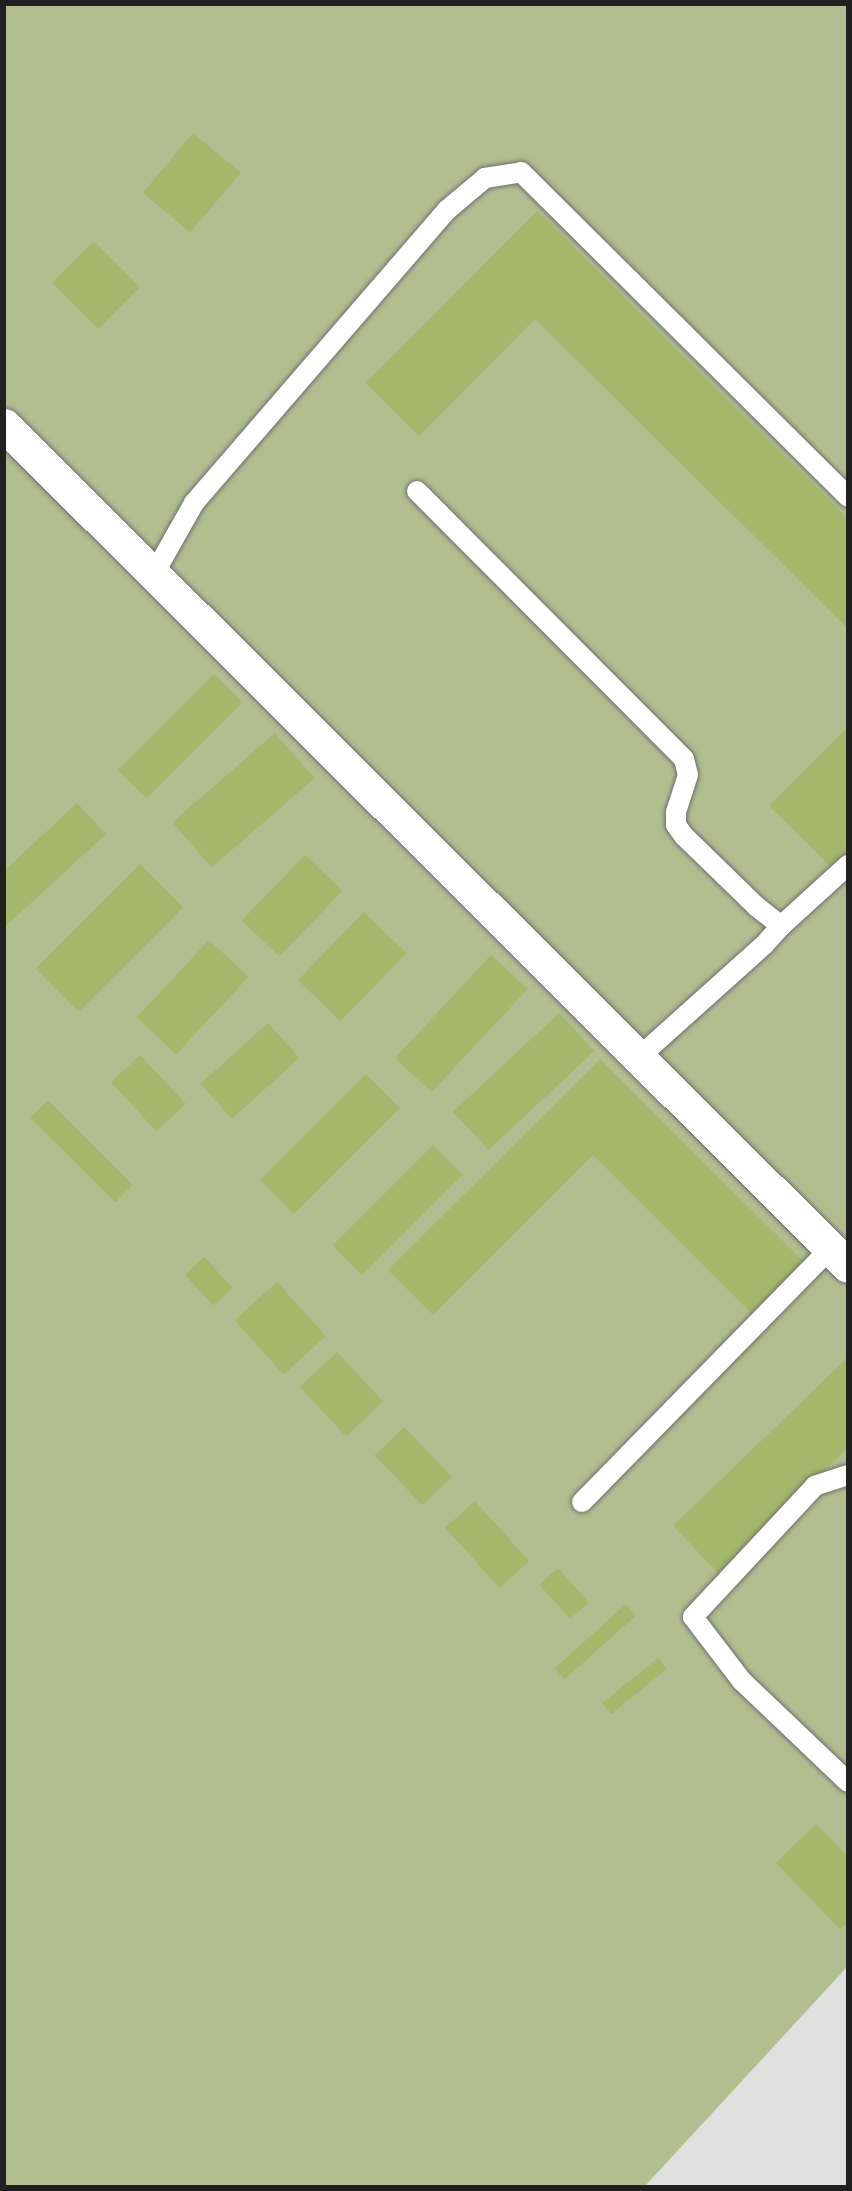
<!DOCTYPE html>
<style>
body{margin:0}
#map{position:relative;width:852px;height:2191px;overflow:hidden;background:#e0e1de;font-family:Jost,sans-serif}
div>[style]{position:absolute}
[style*='--x']{left:calc(var(--x)*1px);top:calc(var(--y)*1px);width:calc(var(--w)*1px);rotate:calc(var(--a)*1deg)}
.green>*{inset:0;background:#b1be90}
.building>*{inset:0;background:#a4b86b;transform-origin:0 0}
.roads{filter:drop-shadow(0 0 2px #6f706d) drop-shadow(0 0 2px #6f706d)}
.service>*{height:20px;margin:-10px;padding:0 10px;transform-origin:10px;border-radius:10px;background:#fff}
.minor>*{height:33px;margin:-16.5px;padding:0 16.5px;transform-origin:16.5px;border-radius:16.5px;background:#fff}
span{translate:-50% -50%;white-space:nowrap;text-align:center;line-height:1.15;-webkit-text-stroke:6px #edeeeb;paint-order:stroke}
.frame{position:absolute;inset:0;border:6px solid #20201f;pointer-events:none}
</style>
<div id="map">
<div class="green">
<div style="clip-path:polygon(5px 5px,847px 5px,847px 1967px,645px 2186px,5px 2186px)"></div>
</div>
<div class="building">
<div style="left:193px;top:133px;width:62px;height:78px;rotate:40deg"></div>
<div style="clip-path:polygon(537px 211px,848px 519px,848px 629px,535px 319px,419px 436px,366px 383px)"></div>
<div style="left:94px;top:241px;width:65px;height:59px;rotate:45deg"></div>
<div style="left:214px;top:674px;width:40px;height:136px;rotate:45deg"></div>
<div style="clip-path:polygon(848px 727px,848px 855px,833px 869px,769px 806px)"></div>
<div style="left:275px;top:733px;width:60px;height:136px;rotate:49deg"></div>
<div style="clip-path:polygon(77px 803px,106px 834px,4px 928px,4px 871px)"></div>
<div style="left:305px;top:855px;width:52px;height:91px;rotate:44deg"></div>
<div style="left:140px;top:864px;width:61px;height:148px;rotate:45deg"></div>
<div style="left:364px;top:912px;width:59px;height:95px;rotate:44deg"></div>
<div style="left:209px;top:940px;width:54px;height:106px;rotate:43deg"></div>
<div style="left:491px;top:955px;width:50px;height:141px;rotate:43deg"></div>
<div style="left:559px;top:1013px;width:52px;height:145px;rotate:47deg"></div>
<div style="left:268px;top:1023px;width:47px;height:91px;rotate:48deg"></div>
<div style="left:140px;top:1055px;width:67px;height:40px;rotate:47deg"></div>
<div style="clip-path:polygon(600px 1059px,807px 1265px,755px 1317px,593px 1155px,433px 1315px,388px 1270px)"></div>
<div style="left:366px;top:1074px;width:48px;height:150px;rotate:45deg"></div>
<div style="left:48px;top:1100px;width:120px;height:25px;rotate:45deg"></div>
<div style="left:433px;top:1145px;width:42px;height:142px;rotate:45deg"></div>
<div style="left:204px;top:1257px;width:42px;height:26px;rotate:47deg"></div>
<div style="left:277px;top:1282px;width:73px;height:57px;rotate:48deg"></div>
<div style="left:337px;top:1352px;width:68px;height:51px;rotate:47deg"></div>
<div style="clip-path:polygon(848px 1357px,848px 1448px,718px 1573px,673px 1526px)"></div>
<div style="left:404px;top:1427px;width:69px;height:41px;rotate:46deg"></div>
<div style="left:475px;top:1501px;width:81px;height:40px;rotate:48deg"></div>
<div style="left:558px;top:1568px;width:46px;height:25px;rotate:48deg"></div>
<div style="left:626px;top:1604px;width:15px;height:96px;rotate:48deg"></div>
<div style="left:658px;top:1658px;width:14px;height:72px;rotate:51deg"></div>
<div style="clip-path:polygon(816px 1824px,848px 1856px,848px 1922px,840px 1929px,776px 1863px)"></div>
</div>
<div class="roads">
<div class="service">
<div style="--x:417;--y:491;--w:378;--a:45.1"></div>
<div style="--x:684;--y:759;--w:16;--a:76"></div>
<div style="--x:688;--y:775;--w:39;--a:108"></div>
<div style="--x:676;--y:812;--w:13;--a:90"></div>
<div style="--x:676;--y:825;--w:14;--a:54"></div>
<div style="--x:684;--y:836;--w:102;--a:44.2"></div>
<div style="--x:757;--y:907;--w:31;--a:38"></div>
<div style="--x:781;--y:926;--w:24;--a:132"></div>
<div style="--x:765;--y:944;--w:171;--a:138.1"></div>
<div style="--x:154;--y:574;--w:81;--a:-60.6"></div>
<div style="--x:194;--y:503;--w:387;--a:-49.2"></div>
<div style="--x:447;--y:210;--w:50;--a:-40.1"></div>
<div style="--x:485;--y:178;--w:36;--a:-9"></div>
<div style="--x:521;--y:172;--w:461;--a:44.8"></div>
<div style="--x:781;--y:926;--w:91;--a:-42.3"></div>
<div style="--x:848;--y:1475;--w:35;--a:162"></div>
<div style="--x:815;--y:1486;--w:179;--a:133"></div>
<div style="--x:693;--y:1617;--w:81;--a:52.6"></div>
<div style="--x:742;--y:1681;--w:146;--a:43.6"></div>
<div style="--x:582;--y:1502;--w:354;--a:-45.6"></div>
</div>
<div class="minor">
<div style="--x:4;--y:425;--w:1191;--a:44.9"></div>
</div>
</div>
<div class="frame"></div>
</div>
